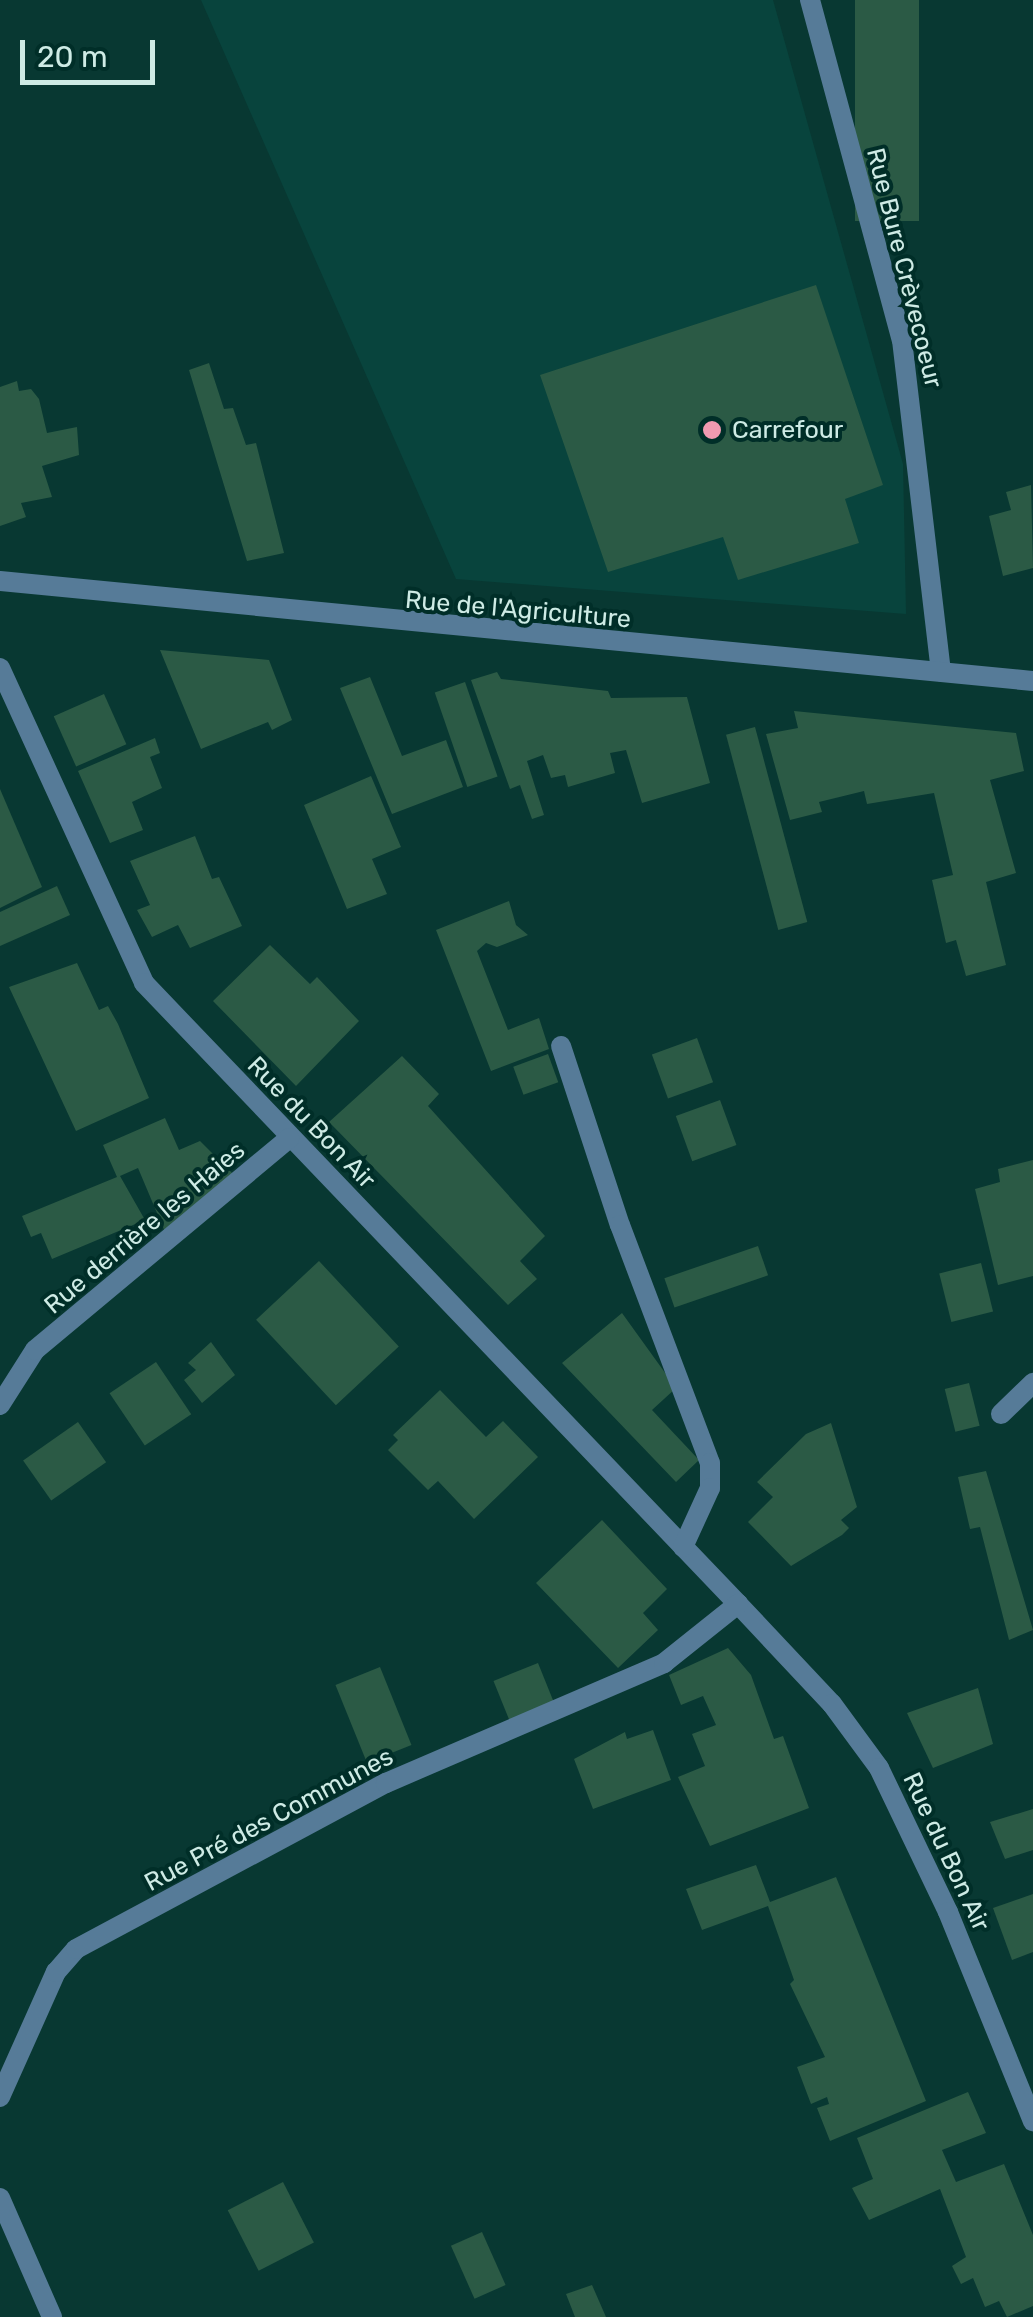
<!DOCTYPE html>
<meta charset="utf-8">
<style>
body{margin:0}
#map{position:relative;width:1033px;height:2317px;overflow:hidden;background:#083832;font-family:Rubik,sans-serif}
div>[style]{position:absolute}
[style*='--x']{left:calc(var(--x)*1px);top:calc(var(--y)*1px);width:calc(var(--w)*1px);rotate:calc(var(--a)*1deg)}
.built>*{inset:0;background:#08443d}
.building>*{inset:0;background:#2b5a45;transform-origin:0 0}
.street>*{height:20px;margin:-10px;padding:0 10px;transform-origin:10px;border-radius:10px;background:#567b98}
.dots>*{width:28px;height:28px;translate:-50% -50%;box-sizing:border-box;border:5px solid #002e28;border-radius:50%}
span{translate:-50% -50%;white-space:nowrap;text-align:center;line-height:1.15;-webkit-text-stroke:8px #002e28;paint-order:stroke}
.street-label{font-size:25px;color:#ceebe5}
.poi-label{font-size:25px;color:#ceebe5}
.left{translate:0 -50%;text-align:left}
.scale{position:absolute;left:20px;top:40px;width:135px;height:45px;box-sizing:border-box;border:5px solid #ceebe5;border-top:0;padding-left:12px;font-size:30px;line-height:35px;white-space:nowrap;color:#ceebe5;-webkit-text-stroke:8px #002e28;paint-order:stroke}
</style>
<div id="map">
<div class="built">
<div style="clip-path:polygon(201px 0,773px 0,903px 464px,906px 614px,456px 579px)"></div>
</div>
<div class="building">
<div style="left:855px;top:0;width:64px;height:221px"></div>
<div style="clip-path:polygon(816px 285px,883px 485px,845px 499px,859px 543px,738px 580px,723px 537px,608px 572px,540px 375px)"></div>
<div style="clip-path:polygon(209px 363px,224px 409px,233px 408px,246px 445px,256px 443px,284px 553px,247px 561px,189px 370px)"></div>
<div style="clip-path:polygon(17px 381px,19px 391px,31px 389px,39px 399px,47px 433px,77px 427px,79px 455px,42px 466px,52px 497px,21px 503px,26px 517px,0 526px,0 387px)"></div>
<div style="clip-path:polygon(1031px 485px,1033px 568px,1003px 576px,989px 516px,1011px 510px,1006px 492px)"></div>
<div style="clip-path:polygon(160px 650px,269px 660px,292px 720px,272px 730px,268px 722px,201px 749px)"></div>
<div style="clip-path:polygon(497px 672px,501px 679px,608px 691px,611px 698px,687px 697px,710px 783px,642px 803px,626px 750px,610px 753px,615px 773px,568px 787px,565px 775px,551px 778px,543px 755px,527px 761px,544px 815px,532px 819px,520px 785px,510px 789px,471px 680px)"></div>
<div style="clip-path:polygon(370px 677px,402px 756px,446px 740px,463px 787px,392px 814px,340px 688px)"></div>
<div style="left:465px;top:682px;width:100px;height:32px;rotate:71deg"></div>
<div style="left:104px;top:694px;width:55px;height:55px;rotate:66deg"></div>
<div style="clip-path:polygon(794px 711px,1016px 733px,1024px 771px,990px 780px,1016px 873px,986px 882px,1006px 965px,966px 976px,956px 940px,946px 943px,932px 880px,953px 875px,934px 793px,867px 804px,864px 791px,819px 802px,822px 812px,790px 820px,766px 734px,798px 728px)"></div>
<div style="left:755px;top:727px;width:202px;height:30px;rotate:75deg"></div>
<div style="clip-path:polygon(155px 738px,160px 753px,150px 757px,162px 788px,132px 802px,143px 830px,110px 843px,78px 771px)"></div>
<div style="clip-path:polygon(371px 776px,401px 847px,372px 859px,387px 894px,347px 909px,304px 805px)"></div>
<div style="clip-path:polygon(0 789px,42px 887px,0 908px)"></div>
<div style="clip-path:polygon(195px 836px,212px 879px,219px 877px,242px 926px,190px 948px,178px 925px,152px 937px,137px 910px,150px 905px,130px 861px)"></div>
<div style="clip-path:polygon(57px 886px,70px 915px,0 946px,0 912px)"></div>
<div style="clip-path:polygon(509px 901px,516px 925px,528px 935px,497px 947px,486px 943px,477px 951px,508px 1030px,539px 1018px,549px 1049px,491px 1071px,436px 930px)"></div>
<div style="clip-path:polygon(270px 945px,310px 984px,317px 977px,359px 1021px,296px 1086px,213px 1001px)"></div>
<div style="clip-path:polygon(77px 963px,99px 1010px,108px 1006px,118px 1024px,149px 1098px,76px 1131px,9px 987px)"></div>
<div style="left:697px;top:1038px;width:47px;height:48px;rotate:70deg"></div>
<div style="left:548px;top:1054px;width:30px;height:37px;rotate:70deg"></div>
<div style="clip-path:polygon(402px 1056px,439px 1094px,428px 1106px,545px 1236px,520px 1261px,537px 1279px,508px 1305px,329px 1122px)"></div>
<div style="left:720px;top:1100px;width:48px;height:47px;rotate:70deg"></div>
<div style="clip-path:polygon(165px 1118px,179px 1150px,200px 1141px,237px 1178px,165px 1232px,138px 1168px,120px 1176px,145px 1220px,52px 1259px,41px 1233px,31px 1237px,22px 1216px,117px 1177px,103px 1145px)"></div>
<div style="clip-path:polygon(1033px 1160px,1033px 1276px,998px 1285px,975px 1189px,1000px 1182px,998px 1169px)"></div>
<div style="left:758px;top:1246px;width:31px;height:99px;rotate:71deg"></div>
<div style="left:319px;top:1261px;width:117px;height:86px;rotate:47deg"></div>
<div style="left:981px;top:1263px;width:50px;height:43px;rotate:76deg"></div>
<div style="clip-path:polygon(622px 1313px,676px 1388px,652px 1410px,699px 1460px,676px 1482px,562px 1363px)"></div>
<div style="clip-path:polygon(211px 1342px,235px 1375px,202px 1403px,184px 1380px,196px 1370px,188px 1363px)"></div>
<div style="left:156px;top:1362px;width:63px;height:56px;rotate:56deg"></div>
<div style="left:969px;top:1383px;width:44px;height:25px;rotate:76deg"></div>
<div style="clip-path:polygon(440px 1390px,486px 1437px,503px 1421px,538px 1457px,474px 1519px,438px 1481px,428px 1490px,388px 1450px,398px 1440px,393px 1435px)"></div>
<div style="left:78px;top:1422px;width:49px;height:67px;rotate:55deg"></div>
<div style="clip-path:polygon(831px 1423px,857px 1507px,841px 1520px,849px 1528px,842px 1535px,791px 1566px,748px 1522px,773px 1497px,757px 1482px,806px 1434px)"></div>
<div style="clip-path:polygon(986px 1471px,1033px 1630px,1009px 1640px,980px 1527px,970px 1529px,958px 1477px)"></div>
<div style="clip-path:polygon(602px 1520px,667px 1589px,643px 1613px,658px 1630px,618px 1668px,536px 1583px)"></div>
<div style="clip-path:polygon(728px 1648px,751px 1675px,774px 1739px,783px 1736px,809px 1808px,710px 1846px,678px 1777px,705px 1766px,692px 1734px,716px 1725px,703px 1696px,681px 1705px,669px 1675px)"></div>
<div style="left:538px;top:1663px;width:45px;height:48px;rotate:68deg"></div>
<div style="left:380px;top:1667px;width:84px;height:48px;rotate:68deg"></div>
<div style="clip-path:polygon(978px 1688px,993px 1744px,933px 1768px,907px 1713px)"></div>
<div style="clip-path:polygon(653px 1730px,671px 1780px,593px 1809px,574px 1759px,625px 1732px,627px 1739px)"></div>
<div style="clip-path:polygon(1033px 1809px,1033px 1850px,1005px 1859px,990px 1822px)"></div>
<div style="clip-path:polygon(756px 1865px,770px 1902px,836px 1877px,926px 2101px,830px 2141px,817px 2108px,829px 2104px,827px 2097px,811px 2104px,797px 2067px,825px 2057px,790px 1984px,794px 1980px,768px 1906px,702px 1930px,686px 1889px)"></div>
<div style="clip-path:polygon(1033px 1894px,1033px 1952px,1012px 1960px,993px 1908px)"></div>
<div style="clip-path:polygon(968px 2092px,986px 2133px,942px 2150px,956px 2182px,1004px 2164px,1033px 2235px,1033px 2306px,1007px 2317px,999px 2301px,985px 2307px,973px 2278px,961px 2284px,952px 2266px,966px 2257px,940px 2189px,869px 2220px,852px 2188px,873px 2179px,857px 2138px)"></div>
<div style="left:283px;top:2182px;width:68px;height:62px;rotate:63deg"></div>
<div style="left:482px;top:2232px;width:58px;height:34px;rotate:66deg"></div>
<div style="clip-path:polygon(592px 2285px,606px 2317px,575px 2317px,566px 2294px)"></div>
</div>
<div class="street">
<div style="--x:810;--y:0;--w:352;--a:74.9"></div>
<div style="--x:902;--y:340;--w:334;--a:83.3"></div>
<div style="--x:0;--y:581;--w:1038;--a:5.53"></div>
<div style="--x:0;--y:668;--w:346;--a:65.4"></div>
<div style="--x:144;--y:983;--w:859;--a:46.27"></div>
<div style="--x:738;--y:1604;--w:137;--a:46.8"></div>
<div style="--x:832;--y:1704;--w:79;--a:53.7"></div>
<div style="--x:879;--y:1768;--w:160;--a:64.4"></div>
<div style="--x:948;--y:1912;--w:226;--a:67.9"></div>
<div style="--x:561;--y:1046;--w:188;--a:71.8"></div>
<div style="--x:620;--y:1225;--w:254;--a:69.3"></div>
<div style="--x:710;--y:1463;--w:25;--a:90"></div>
<div style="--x:710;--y:1488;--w:65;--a:114.6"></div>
<div style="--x:0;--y:1405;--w:65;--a:-57.5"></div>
<div style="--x:35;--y:1350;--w:331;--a:-39.8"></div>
<div style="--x:1001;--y:1414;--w:45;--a:-44.1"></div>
<div style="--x:0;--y:2097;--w:137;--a:-65.9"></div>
<div style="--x:56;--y:1972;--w:30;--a:-49"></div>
<div style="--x:76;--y:1949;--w:352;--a:-28.2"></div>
<div style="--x:386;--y:1783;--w:303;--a:-23.3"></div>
<div style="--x:664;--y:1663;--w:95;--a:-38.6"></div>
<div style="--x:0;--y:2198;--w:130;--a:66.4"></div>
</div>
<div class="dots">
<div style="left:712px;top:430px;background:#f19ab1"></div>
</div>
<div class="street-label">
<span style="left:904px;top:268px;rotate:76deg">Rue Bure Crèvecoeur</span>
<span style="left:518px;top:610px;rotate:5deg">Rue de l'Agriculture</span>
<span style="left:311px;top:1123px;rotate:46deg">Rue du Bon Air</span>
<span style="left:145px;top:1228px;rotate:-40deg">Rue derrière les Haies</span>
<span style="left:269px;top:1820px;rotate:-28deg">Rue Pré des Communes</span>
<span style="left:946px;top:1852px;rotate:65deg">Rue du Bon Air</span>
</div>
<div class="poi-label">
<span class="left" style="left:732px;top:430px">Carrefour</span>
</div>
<div class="scale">20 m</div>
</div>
